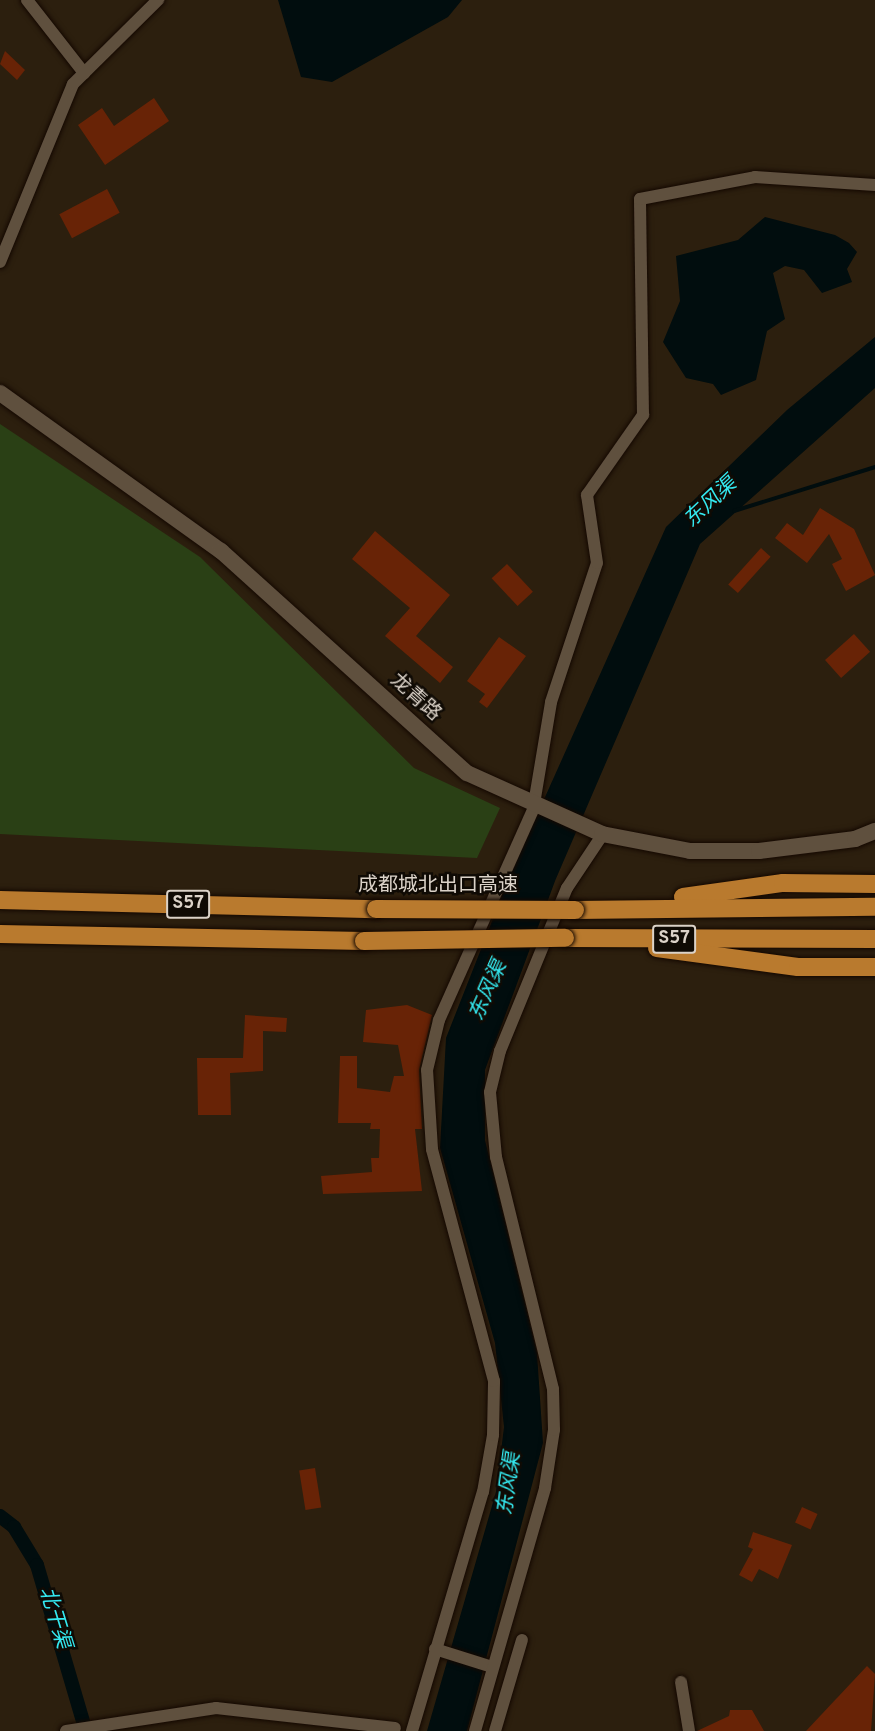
<!DOCTYPE html>
<meta charset="utf-8">
<style>
body{margin:0}
#map{position:relative;width:875px;height:1731px;overflow:hidden;background:#2c1f0e;font-family:Overpass,"Noto Sans SC",sans-serif}
div>[style]{position:absolute}
[style*='--x']{left:calc(var(--x)*1px);top:calc(var(--y)*1px);width:calc(var(--w)*1px);rotate:calc(var(--a)*1deg)}
.green>*{inset:0;background:#2a4015}
.water>*{inset:0;background:#010d0e}
.stream>*{height:4px;margin:-2px;padding:0 2px;transform-origin:2px;border-radius:2px;background:#010d0e}
.canal>*{height:14px;margin:-7px;padding:0 7px;transform-origin:7px;border-radius:7px;background:#010d0e}
.building>*{inset:0;background:#682306;transform-origin:0 0}
.roads{filter:drop-shadow(0 0 2px #140800) drop-shadow(0 0 2px #140800)}
.street>*{height:12px;margin:-6px;padding:0 6px;transform-origin:6px;border-radius:6px;background:#5f503e}
.secondary>*{height:16px;margin:-8px;padding:0 8px;transform-origin:8px;border-radius:8px;background:#5f503e}
.highway>*{height:18px;margin:-9px;padding:0 9px;transform-origin:9px;border-radius:9px;background:#b97a2e}
.bridges{filter:drop-shadow(0 0 2px #140800) drop-shadow(0 0 2px #140800)}
.highway-bridge>*{height:18px;margin:-9px;padding:0 9px;transform-origin:9px;border-radius:9px;background:#b97a2e}
span{translate:-50% -50%;white-space:nowrap;text-align:center;line-height:1.15;-webkit-text-stroke:5px #0f0a04;paint-order:stroke}
.shield-label span{padding:2px 4px;background:#0f0a04;border:2px solid;border-radius:4px;-webkit-text-stroke-width:0}
.shield-label{font-size:18px;color:#dbd2c8;font-weight:700}
.street-label{font-size:20px;color:#dbd2c8}
.water-label{font-size:21px;color:#34e9f0;font-style:italic}
</style>
<div id="map">
<div class="green">
<div style="clip-path:polygon(0 424px,200px 557px,414px 768px,500px 808px,477px 858px,0 834px)"></div>
</div>
<div class="water">
<div style="clip-path:polygon(278px 0,462px 0,448px 17px,332px 82px,301px 77px)"></div>
<div style="clip-path:polygon(765px 217px,835px 235px,849px 243px,857px 252px,847px 269px,852px 282px,822px 293px,804px 270px,785px 266px,773px 273px,785px 319px,767px 331px,756px 380px,721px 395px,713px 384px,686px 378px,663px 342px,680px 301px,676px 256px,738px 240px)"></div>
<div style="clip-path:polygon(875px 337px,875px 388px,700px 544px,555px 881px,485px 1070px,485px 1140px,537px 1353px,543px 1443px,467px 1731px,427px 1731px,496px 1492px,504px 1427px,495px 1343px,440px 1148px,446px 1038px,511px 873px,666px 527px,787px 410px)"></div>
</div>
<div class="stream">
<div style="--x:734;--y:511;--w:148;--a:-17.3"></div>
</div>
<div class="canal">
<div style="--x:0;--y:1516;--w:18;--a:38"></div>
<div style="--x:14;--y:1527;--w:44;--a:58.8"></div>
<div style="--x:37;--y:1565;--w:173;--a:73.6"></div>
</div>
<div class="building">
<div style="clip-path:polygon(5px 51px,25px 70px,17px 80px,0 64px)"></div>
<div style="clip-path:polygon(154px 98px,169px 121px,105px 165px,78px 125px,102px 108px,114px 126px)"></div>
<div style="left:107px;top:189px;width:27px;height:54px;rotate:62deg"></div>
<div style="clip-path:polygon(820px 508px,854px 529px,875px 575px,846px 591px,832px 564px,842px 559px,829px 534px,807px 563px,775px 538px,787px 523px,803px 535px)"></div>
<div style="clip-path:polygon(375px 531px,450px 595px,416px 636px,453px 667px,440px 683px,385px 636px,410px 608px,352px 559px)"></div>
<div style="left:761px;top:548px;width:13px;height:49px;rotate:42deg"></div>
<div style="left:507px;top:564px;width:38px;height:21px;rotate:47deg"></div>
<div style="left:854px;top:634px;width:24px;height:39px;rotate:48deg"></div>
<div style="clip-path:polygon(499px 637px,526px 656px,487px 708px,479px 702px,485px 694px,467px 681px)"></div>
<div style="clip-path:polygon(407px 1005px,432px 1015px,419px 1070px,422px 1129px,415px 1129px,422px 1191px,323px 1194px,321px 1176px,372px 1172px,371px 1158px,379px 1158px,380px 1129px,370px 1129px,371px 1123px,338px 1123px,340px 1056px,357px 1056px,357px 1088px,390px 1092px,394px 1076px,404px 1076px,398px 1045px,363px 1042px,366px 1010px)"></div>
<div style="clip-path:polygon(245px 1015px,287px 1018px,286px 1032px,263px 1031px,263px 1071px,230px 1073px,231px 1115px,198px 1115px,197px 1058px,243px 1058px)"></div>
<div style="left:315px;top:1468px;width:40px;height:16px;rotate:81deg"></div>
<div style="left:802px;top:1507px;width:17px;height:17px;rotate:24deg"></div>
<div style="clip-path:polygon(753px 1532px,792px 1545px,778px 1579px,759px 1569px,752px 1582px,739px 1575px,753px 1549px,748px 1547px)"></div>
<div style="clip-path:polygon(867px 1666px,875px 1674px,871px 1731px,806px 1731px)"></div>
<div style="clip-path:polygon(730px 1710px,752px 1710px,764px 1731px,697px 1731px,729px 1716px)"></div>
</div>
<div class="roads">
<div class="street">
<div style="--x:27;--y:0;--w:93;--a:52"></div>
<div style="--x:0;--y:262;--w:192;--a:-67.7"></div>
<div style="--x:73;--y:84;--w:120;--a:-44.7"></div>
<div style="--x:534;--y:804;--w:103;--a:-80.5"></div>
<div style="--x:551;--y:702;--w:146;--a:-71.7"></div>
<div style="--x:597;--y:563;--w:69;--a:-98.4"></div>
<div style="--x:587;--y:495;--w:98;--a:-55"></div>
<div style="--x:643;--y:415;--w:216;--a:-90.8"></div>
<div style="--x:640;--y:199;--w:117;--a:-10.8"></div>
<div style="--x:755;--y:177;--w:120;--a:3.8"></div>
<div style="--x:435;--y:1649;--w:60;--a:17.5"></div>
<div style="--x:681;--y:1682;--w:50;--a:80.7"></div>
<div style="--x:66;--y:1731;--w:152;--a:-8.7"></div>
<div style="--x:216;--y:1708;--w:180;--a:6.4"></div>
<div style="--x:412;--y:1731;--w:249;--a:-73.5"></div>
<div style="--x:483;--y:1492;--w:58;--a:-80"></div>
<div style="--x:493;--y:1435;--w:54;--a:-88.9"></div>
<div style="--x:494;--y:1381;--w:240;--a:-105"></div>
<div style="--x:432;--y:1149;--w:79;--a:-93.6"></div>
<div style="--x:427;--y:1070;--w:51;--a:-76.5"></div>
<div style="--x:439;--y:1020;--w:235;--a:-65.9"></div>
<div style="--x:475;--y:1731;--w:253;--a:-73.9"></div>
<div style="--x:545;--y:1488;--w:59;--a:-81.2"></div>
<div style="--x:554;--y:1430;--w:41;--a:-91.4"></div>
<div style="--x:553;--y:1389;--w:239;--a:-103.8"></div>
<div style="--x:496;--y:1157;--w:65;--a:-95.3"></div>
<div style="--x:490;--y:1092;--w:42;--a:-76.3"></div>
<div style="--x:500;--y:1051;--w:176;--a:-67.7"></div>
<div style="--x:567;--y:888;--w:65;--a:-56.3"></div>
<div style="--x:495;--y:1731;--w:95;--a:-73.5"></div>
</div>
<div class="secondary">
<div style="--x:0;--y:393;--w:272;--a:35.6"></div>
<div style="--x:221;--y:551;--w:331;--a:42.1"></div>
<div style="--x:467;--y:773;--w:148;--a:24.3"></div>
<div style="--x:602;--y:834;--w:90;--a:10.9"></div>
<div style="--x:690;--y:851;--w:69;--a:0"></div>
<div style="--x:759;--y:851;--w:97;--a:-7.1"></div>
<div style="--x:855;--y:839;--w:22;--a:-22"></div>
</div>
<div class="highway">
<div style="--x:683;--y:897;--w:101;--a:-8"></div>
<div style="--x:783;--y:883;--w:92;--a:0.6"></div>
<div style="--x:0;--y:900;--w:376;--a:1.4"></div>
<div style="--x:575;--y:910;--w:300;--a:-0.6"></div>
<div style="--x:0;--y:934;--w:364;--a:1.1"></div>
<div style="--x:565;--y:938;--w:310;--a:0.2"></div>
<div style="--x:657;--y:948;--w:142;--a:7.7"></div>
<div style="--x:798;--y:967;--w:77;--a:0"></div>
</div>
</div>
<div class="bridges">
<div class="highway-bridge">
<div style="--x:376;--y:909;--w:199;--a:0.3"></div>
<div style="--x:364;--y:941;--w:201;--a:-0.9"></div>
</div>
</div>
<div class="shield-label">
<span style="left:188px;top:904px">S57</span>
<span style="left:674px;top:939px">S57</span>
</div>
<div class="street-label">
<span style="left:415px;top:698px;rotate:42deg">龙青路</span>
<span style="left:438px;top:886px">成都城北出口高速</span>
</div>
<div class="water-label">
<span style="left:711px;top:503px;rotate:-43deg">东风渠</span>
<span style="left:489px;top:991px;rotate:-66deg">东风渠</span>
<span style="left:510px;top:1484px;rotate:-82deg">东风渠</span>
<span style="left:54px;top:1618px;rotate:73deg">北干渠</span>
</div>
</div>
